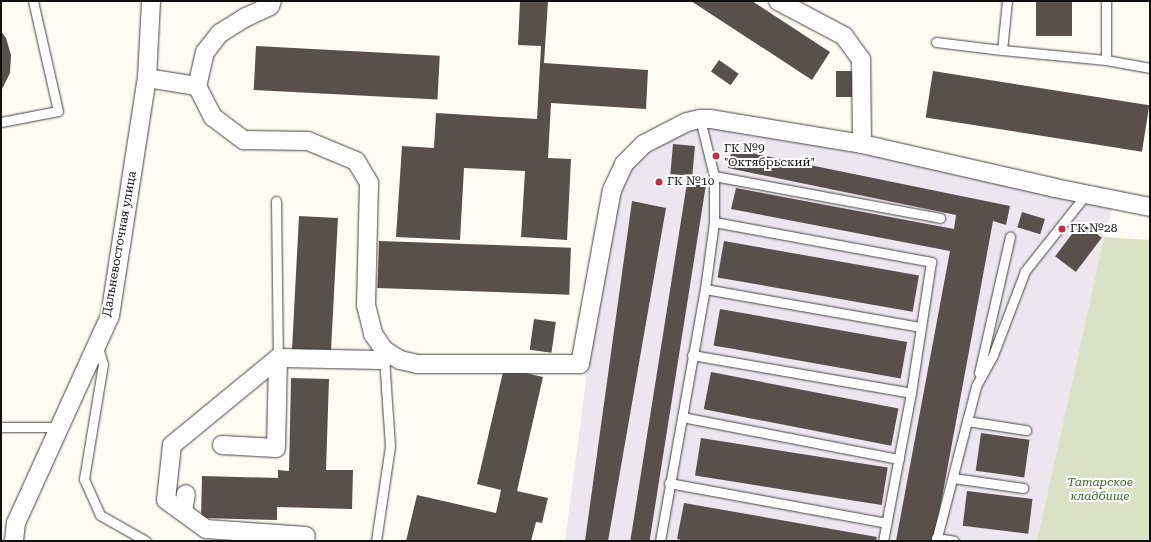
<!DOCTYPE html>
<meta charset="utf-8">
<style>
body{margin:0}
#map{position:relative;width:1151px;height:542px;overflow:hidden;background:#fefbf4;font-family:"Roboto Serif",serif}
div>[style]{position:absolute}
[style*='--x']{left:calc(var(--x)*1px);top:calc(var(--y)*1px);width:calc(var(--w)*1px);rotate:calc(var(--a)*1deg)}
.industrial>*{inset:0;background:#ece6ee}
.cemetery>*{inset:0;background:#dbe1c5}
.building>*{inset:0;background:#58504d;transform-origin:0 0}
.roads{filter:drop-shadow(0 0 1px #434343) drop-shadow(0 0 1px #434343)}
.service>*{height:9px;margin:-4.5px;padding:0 4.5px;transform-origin:4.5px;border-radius:4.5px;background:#fff}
.minor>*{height:18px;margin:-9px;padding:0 9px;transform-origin:9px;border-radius:9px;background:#fff}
.dots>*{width:11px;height:11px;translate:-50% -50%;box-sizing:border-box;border:2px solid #fff;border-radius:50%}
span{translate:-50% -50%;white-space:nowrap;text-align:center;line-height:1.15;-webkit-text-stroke:4px #fff;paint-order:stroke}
.poi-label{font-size:12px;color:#101010}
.left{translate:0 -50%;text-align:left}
.street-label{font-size:12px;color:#101010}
.park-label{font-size:12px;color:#396523;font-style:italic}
.frame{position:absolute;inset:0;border:2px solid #101010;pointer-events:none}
</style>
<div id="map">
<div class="industrial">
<div style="clip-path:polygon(714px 123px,1100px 204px,1112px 209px,1104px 237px,1037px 541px,565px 541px,592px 335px,617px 201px,634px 161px,667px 132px)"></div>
</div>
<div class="cemetery">
<div style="clip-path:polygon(1104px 237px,1150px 240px,1150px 541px,1037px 541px)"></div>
</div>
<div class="building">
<div style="clip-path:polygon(520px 1px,548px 1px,544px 63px,648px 70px,646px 109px,551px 103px,548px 158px,571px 159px,567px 240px,521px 237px,525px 171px,464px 168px,460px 240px,396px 237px,402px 146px,434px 148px,436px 113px,537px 119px,541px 46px,518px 45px)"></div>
<div style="clip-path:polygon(691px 1px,752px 1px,830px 52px,812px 80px)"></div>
<div style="left:1036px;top:1px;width:36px;height:35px"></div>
<div style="clip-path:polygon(1px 31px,6px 38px,11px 55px,10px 73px,1px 91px)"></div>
<div style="left:256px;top:46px;width:184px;height:44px;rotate:3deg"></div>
<div style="left:719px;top:60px;width:24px;height:14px;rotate:35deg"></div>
<div style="left:836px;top:71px;width:20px;height:26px"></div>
<div style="left:933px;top:71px;width:219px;height:47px;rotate:9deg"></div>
<div style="left:673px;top:144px;width:22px;height:30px;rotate:5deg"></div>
<div style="clip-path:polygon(732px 149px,1010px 206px,1006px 225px,993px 221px,934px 541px,896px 541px,950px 251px,731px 209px,736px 188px,954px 229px,956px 215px,728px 168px)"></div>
<div style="left:687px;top:183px;width:19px;height:363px;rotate:9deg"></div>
<div style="clip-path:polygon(632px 201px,666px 208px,608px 541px,585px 541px)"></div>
<div style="left:1022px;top:212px;width:24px;height:16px;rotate:17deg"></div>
<div style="left:299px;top:216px;width:39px;height:137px;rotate:3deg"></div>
<div style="left:1081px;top:222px;width:26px;height:43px;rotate:37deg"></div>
<div style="left:379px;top:241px;width:192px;height:47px;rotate:2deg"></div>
<div style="left:724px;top:241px;width:198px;height:37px;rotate:10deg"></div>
<div style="left:720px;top:309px;width:190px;height:37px;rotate:10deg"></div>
<div style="left:534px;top:319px;width:22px;height:31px;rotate:8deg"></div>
<div style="clip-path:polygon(504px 368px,543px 377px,517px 491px,548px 498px,542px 523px,536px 522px,531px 541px,406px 541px,417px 495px,496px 513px,501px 490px,477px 484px)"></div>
<div style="left:711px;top:372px;width:191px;height:38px;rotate:11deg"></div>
<div style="clip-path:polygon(291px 378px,329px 379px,326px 470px,353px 470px,352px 509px,277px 507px,277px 520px,201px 518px,202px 476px,278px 478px,278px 470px,289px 471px)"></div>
<div style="left:981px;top:433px;width:49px;height:38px;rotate:8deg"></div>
<div style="left:701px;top:438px;width:189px;height:38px;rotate:9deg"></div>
<div style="left:967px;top:491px;width:66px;height:35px;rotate:7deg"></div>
<div style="clip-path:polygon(684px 503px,877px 537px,876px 541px,686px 541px,677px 539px)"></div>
</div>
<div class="roads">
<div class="service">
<div style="--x:936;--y:42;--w:66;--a:6.9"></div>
<div style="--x:1002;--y:50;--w:49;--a:-84.2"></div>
<div style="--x:1002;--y:50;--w:104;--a:5.5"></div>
<div style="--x:1106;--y:60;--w:45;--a:10.3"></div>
<div style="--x:1106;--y:60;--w:59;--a:-90"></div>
<div style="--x:1;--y:122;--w:58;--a:-10.9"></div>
<div style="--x:58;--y:111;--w:113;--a:-102.8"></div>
<div style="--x:714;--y:176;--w:230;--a:10.5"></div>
<div style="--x:276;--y:201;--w:157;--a:89.3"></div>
<div style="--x:714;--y:222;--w:221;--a:10.4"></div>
<div style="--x:931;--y:262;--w:133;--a:98.7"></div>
<div style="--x:911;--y:393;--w:151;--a:100.7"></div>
<div style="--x:705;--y:289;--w:218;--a:10"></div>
<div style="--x:98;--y:347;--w:18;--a:74"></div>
<div style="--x:103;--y:364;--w:117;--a:99.4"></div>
<div style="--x:84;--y:479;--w:39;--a:66"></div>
<div style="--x:100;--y:515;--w:53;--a:29.5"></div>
<div style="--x:692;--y:355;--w:222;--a:9.8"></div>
<div style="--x:979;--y:373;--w:140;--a:-77.2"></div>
<div style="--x:682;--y:417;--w:221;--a:11"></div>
<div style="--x:967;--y:421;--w:60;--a:8.7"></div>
<div style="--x:1;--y:427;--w:58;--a:0"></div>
<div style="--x:953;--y:478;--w:71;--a:8.1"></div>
<div style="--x:669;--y:483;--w:221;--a:10.4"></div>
<div style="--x:936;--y:538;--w:18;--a:9"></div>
<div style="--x:376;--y:541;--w:96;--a:-81.6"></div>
<div style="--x:390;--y:446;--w:88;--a:-93.9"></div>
<div style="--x:660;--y:541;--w:256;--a:-79.9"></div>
<div style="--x:705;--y:289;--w:68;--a:-82.3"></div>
<div style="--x:714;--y:222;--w:46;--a:-90"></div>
<div style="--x:714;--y:176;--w:59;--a:-103.8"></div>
<div style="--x:936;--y:541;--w:160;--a:-75.5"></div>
<div style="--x:976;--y:386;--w:35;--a:-61"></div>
<div style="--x:993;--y:355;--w:90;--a:-69.1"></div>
<div style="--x:1025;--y:271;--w:100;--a:-51.5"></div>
</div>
<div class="minor">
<div style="--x:272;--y:1;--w:5;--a:112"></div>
<div style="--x:270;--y:6;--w:26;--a:155"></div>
<div style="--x:246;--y:17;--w:31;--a:148"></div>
<div style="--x:220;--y:33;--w:24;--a:128"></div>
<div style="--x:205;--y:52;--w:35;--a:103"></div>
<div style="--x:197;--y:86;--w:35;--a:63"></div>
<div style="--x:213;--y:117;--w:39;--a:37"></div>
<div style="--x:244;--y:140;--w:64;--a:0.9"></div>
<div style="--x:308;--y:141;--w:52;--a:22.6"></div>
<div style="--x:356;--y:161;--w:26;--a:59"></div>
<div style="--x:369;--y:183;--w:122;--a:91.4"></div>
<div style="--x:366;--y:305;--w:30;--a:76"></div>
<div style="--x:373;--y:334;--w:19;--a:55"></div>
<div style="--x:384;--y:350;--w:19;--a:32"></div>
<div style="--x:400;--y:360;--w:17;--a:13"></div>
<div style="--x:417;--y:364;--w:163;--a:0"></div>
<div style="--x:580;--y:364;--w:177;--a:-79.6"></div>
<div style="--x:612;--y:190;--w:29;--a:-65"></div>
<div style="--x:624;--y:164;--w:28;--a:-45"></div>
<div style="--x:644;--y:144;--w:48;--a:-27.1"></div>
<div style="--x:687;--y:122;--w:13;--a:-13"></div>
<div style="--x:700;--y:119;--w:11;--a:0"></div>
<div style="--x:711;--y:119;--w:153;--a:9.4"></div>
<div style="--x:862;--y:144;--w:198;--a:12.8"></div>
<div style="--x:1055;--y:188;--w:97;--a:11.3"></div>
<div style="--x:778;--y:1;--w:75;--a:27.9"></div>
<div style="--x:844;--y:36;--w:29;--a:54"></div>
<div style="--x:861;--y:59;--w:85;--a:89.3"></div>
<div style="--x:147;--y:78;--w:51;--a:9.1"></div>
<div style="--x:278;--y:358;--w:137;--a:140.6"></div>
<div style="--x:172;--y:445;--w:55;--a:96.2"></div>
<div style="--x:166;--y:500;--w:49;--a:35.9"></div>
<div style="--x:206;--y:529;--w:100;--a:4"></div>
<div style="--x:222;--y:445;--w:54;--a:3.2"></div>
<div style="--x:276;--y:448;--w:90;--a:-88.7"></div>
<div style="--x:278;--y:358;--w:105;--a:1.1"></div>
<div style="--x:183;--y:512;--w:18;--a:-81"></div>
<div style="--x:14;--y:541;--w:18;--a:-84"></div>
<div style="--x:16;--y:523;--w:227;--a:-65.6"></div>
<div style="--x:110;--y:316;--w:241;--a:-81.2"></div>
<div style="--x:147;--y:78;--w:77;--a:-87"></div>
</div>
</div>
<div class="dots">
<div style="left:716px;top:156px;background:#b92f48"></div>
<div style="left:659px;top:182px;background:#b92f48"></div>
<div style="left:1062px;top:229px;background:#b92f48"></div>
</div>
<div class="poi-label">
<span class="left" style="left:724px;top:156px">ГК №9<br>"Октябрьский"</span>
<span class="left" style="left:667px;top:182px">ГК №10</span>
<span class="left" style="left:1070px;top:229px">ГК №28</span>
</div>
<div class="street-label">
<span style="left:120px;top:244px;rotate:-80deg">Дальневосточная улица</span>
</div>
<div class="park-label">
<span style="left:1100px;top:490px">Татарское<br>кладбище</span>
</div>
<div class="frame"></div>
</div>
